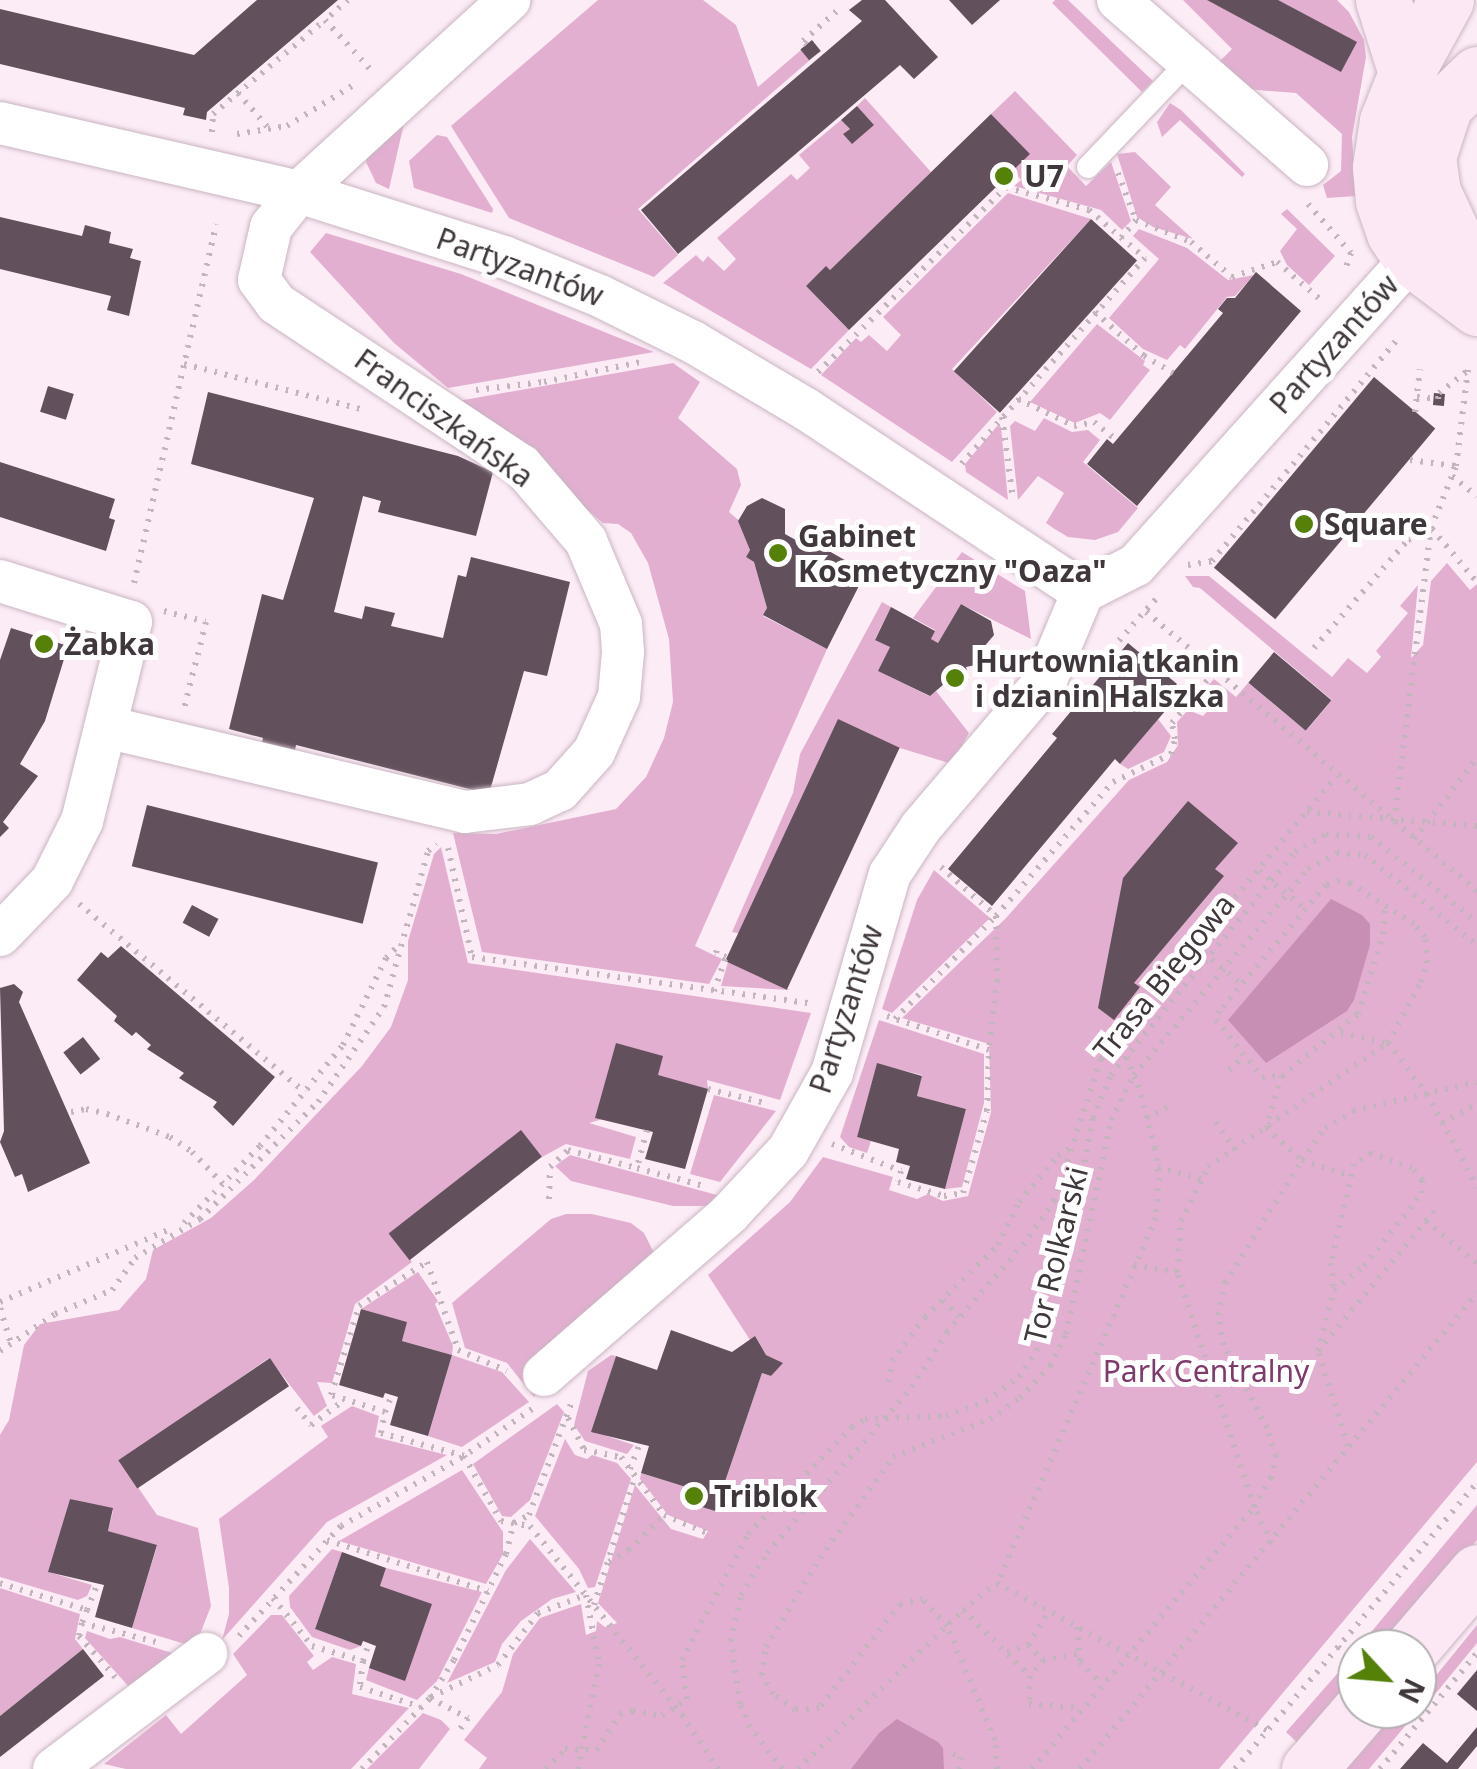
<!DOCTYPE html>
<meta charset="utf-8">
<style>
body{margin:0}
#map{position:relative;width:1477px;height:1769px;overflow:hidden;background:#fcecf6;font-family:"Noto Sans",sans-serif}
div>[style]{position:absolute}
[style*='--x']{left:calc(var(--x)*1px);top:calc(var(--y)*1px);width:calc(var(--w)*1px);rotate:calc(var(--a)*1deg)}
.green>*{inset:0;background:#e3afd1}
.water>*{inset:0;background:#c88fb5}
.building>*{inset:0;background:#62515c;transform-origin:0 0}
.path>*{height:6px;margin-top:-3px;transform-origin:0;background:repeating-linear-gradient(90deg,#c3b5be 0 2.5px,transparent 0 10.5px)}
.roads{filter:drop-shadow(0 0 2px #c9b5c2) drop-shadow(0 0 2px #c9b5c2)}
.lane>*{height:22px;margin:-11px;padding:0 11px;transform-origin:11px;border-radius:11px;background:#fff}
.street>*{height:42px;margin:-21px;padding:0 21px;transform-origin:21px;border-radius:21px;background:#fff}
.secondary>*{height:55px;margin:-27.5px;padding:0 27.5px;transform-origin:27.5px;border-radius:27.5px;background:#fce8f5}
.dots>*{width:28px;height:28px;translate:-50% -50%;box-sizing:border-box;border:5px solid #fff;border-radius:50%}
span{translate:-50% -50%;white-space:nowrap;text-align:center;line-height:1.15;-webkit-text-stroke:10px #fff;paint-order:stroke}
.poi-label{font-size:30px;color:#3f373c;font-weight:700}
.left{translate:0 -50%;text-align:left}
.street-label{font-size:30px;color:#3f373c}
.park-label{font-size:30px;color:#7f396b}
.north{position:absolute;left:1337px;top:1629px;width:100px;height:100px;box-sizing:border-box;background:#fff;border:2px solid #b2afb1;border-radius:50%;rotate:116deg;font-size:28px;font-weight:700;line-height:40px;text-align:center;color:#3f373c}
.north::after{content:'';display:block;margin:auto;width:35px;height:45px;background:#558109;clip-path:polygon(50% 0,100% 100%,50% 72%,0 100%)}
</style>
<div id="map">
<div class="green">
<div style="clip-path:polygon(598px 0,703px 0,736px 25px,758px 87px,801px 50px,810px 60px,638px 209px,678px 255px,654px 277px,509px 218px,451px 126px)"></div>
<div style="clip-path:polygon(1055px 0,1068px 0,1153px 81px,1142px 92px,1052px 3px)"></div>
<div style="clip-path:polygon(1183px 0,1337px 0,1349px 12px,1364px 40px,1366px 57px,1352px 137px,1356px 196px,1327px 198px,1323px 185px,1341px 171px,1342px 134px,1296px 93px,1244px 89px,1213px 68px,1232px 49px)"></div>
<div style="clip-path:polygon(1015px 91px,1077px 155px,1067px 166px,1086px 186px,1111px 162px,1131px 221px,1122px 230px,1101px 210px,1014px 186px,1021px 180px,1013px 170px,1029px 154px,991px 114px)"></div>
<div style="clip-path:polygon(865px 98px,931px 172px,830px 270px,826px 267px,806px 286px,849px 330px,811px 369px,663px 283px,696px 255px,703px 262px,708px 256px,724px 271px,736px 259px,717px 238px,791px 174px,797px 180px,810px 168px,799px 155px,841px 120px,850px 129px,843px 134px,873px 124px,857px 106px)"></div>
<div style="clip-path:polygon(1170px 103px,1181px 110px,1245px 174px,1242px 177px,1180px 120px,1162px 137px,1157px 122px)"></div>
<div style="clip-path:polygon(405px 119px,389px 189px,376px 183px,366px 162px,369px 152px)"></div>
<div style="clip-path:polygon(437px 135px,447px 137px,493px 209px,492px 213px,414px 188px,409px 161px)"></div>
<div style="clip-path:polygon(1135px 152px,1171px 187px,1155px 205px,1193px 239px,1153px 227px,1137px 217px,1117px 154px)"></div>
<div style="clip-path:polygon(1008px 193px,1091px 219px,952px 369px,997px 412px,952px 462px,821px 375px,856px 338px,861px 342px,869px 335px,887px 351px,901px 335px,883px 317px)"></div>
<div style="clip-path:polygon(1287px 209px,1335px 256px,1309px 285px,1287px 265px,1280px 251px,1297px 229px,1281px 214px)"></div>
<div style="clip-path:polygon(1139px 229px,1187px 248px,1228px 280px,1254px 275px,1235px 296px,1227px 297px,1185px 349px,1180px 345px,1167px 360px,1143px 349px,1109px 318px,1159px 259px,1133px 236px)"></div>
<div style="clip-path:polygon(326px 233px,461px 274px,654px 352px,448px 388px,394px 343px,310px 252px)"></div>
<div style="clip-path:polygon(1097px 324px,1145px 361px,1143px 365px,1150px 370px,1110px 420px,1100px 413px,1075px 423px,1030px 402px)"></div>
<div style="clip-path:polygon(673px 363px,700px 382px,678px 418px,737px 469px,741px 485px,729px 512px,743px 524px,750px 550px,746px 557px,754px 562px,767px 608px,763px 616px,827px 649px,695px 946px,722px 959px,709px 984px,482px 952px,453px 833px,496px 834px,616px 809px,646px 777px,664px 738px,673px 702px,669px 639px,648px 563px,631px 533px,618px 524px,603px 523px,458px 401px)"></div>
<div style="clip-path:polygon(1044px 418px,1072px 432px,1088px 430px,1100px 440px,1083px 462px,1138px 508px,1118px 532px,1095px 540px,1068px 537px,1053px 528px,1046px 523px,1064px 493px,1038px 476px,1018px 500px,1010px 426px,1015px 421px,1035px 431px)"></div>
<div style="clip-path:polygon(998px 425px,1001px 427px,1008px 500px,966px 472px,965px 464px)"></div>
<div style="clip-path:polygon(962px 552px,1025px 591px,1031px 639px,961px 604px,938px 643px,931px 639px,935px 630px,913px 618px)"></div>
<div style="clip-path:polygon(1447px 563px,1470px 590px,1477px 584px,1477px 1462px,1219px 1769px,479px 1769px,487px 1758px,464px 1740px,502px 1692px,513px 1654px,540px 1618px,581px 1604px,586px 1635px,596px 1631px,597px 1621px,605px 1627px,617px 1623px,598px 1603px,635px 1485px,671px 1529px,703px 1539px,708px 1531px,668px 1515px,640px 1479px,641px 1473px,686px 1487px,683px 1501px,715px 1511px,762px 1373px,771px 1376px,782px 1363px,766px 1355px,755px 1337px,750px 1340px,708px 1275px,790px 1202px,823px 1157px,893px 1177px,889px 1190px,917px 1199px,928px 1194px,943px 1201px,968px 1196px,991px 1112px,989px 1044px,902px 1018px,1006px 918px,1129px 780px,1167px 762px,1178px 745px,1177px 722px,1188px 710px,1203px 716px,1212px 706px,1202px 692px,1214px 679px,1236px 697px,1248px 683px,1306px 731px,1332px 700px,1200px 588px,1193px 587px,1185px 576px,1209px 576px,1332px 677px,1348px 658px,1367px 673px,1381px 657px,1376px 651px,1408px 613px,1400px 606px,1418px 585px,1411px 658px,1423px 645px,1431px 581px)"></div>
<div style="clip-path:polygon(882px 602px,891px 607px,875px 639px,890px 647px,879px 671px,929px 696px,936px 691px,969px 733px,952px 764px,900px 748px,741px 934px,732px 932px,793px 793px,800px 754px)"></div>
<div style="clip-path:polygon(1158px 719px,1171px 736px,1164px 752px,1128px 769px,1120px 764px)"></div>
<div style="clip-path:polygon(441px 847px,468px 963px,811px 1013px,780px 1100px,707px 1080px,708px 1089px,589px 1123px,636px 1137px,630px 1159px,566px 1144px,542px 1157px,521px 1131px,392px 1236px,412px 1262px,355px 1304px,332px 1383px,317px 1382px,327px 1406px,314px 1416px,269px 1358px,120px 1461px,157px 1515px,198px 1528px,211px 1606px,195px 1647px,132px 1628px,157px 1546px,108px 1531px,113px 1511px,70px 1499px,49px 1572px,92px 1585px,87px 1596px,78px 1600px,0 1577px,0 1435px,9px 1420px,24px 1345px,40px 1324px,119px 1310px,146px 1279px,153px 1250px,211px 1218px,254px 1180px,362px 1066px,391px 1027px,408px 980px,408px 941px,434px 854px)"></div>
<div style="clip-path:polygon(934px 870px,990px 918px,892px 1013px,882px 1009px,917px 900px)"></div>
<div style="clip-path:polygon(728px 962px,790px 990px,721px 986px)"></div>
<div style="clip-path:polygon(879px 1020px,984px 1054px,984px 1103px,962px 1187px,945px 1189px,966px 1109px,917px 1096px,922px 1075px,877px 1064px,857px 1137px,871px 1141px,867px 1153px,849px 1147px,840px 1137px)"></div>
<div style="clip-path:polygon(714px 1095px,776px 1111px,720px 1182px,690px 1174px)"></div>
<div style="clip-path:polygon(570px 1155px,717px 1195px,706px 1206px,673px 1206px,571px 1181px,555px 1166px)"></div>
<div style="clip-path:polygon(566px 1214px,592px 1214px,631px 1223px,644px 1233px,655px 1255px,534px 1397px,507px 1363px,465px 1348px,452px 1303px,551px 1219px)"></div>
<div style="clip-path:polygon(418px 1272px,438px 1301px,435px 1304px,453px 1346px,452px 1355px,502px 1372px,529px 1402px,462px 1447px,428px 1436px,452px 1355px,402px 1341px,406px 1322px,361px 1309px)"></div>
<div style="clip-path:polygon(611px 1355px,616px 1356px,592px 1431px,634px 1445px,627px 1454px,585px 1441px,574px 1425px,588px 1371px)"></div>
<div style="clip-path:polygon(557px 1404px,564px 1412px,530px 1500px,511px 1517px,502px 1516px,473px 1464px)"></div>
<div style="clip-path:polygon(352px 1406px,379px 1416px,375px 1437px,447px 1455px,327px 1522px,222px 1640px,229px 1614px,229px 1588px,219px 1519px,328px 1437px,321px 1426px)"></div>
<div style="clip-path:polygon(565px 1439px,575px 1455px,587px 1459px,592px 1455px,617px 1463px,631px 1479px,595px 1587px,588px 1588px,579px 1569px,535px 1516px)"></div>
<div style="clip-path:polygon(462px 1470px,503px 1532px,503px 1554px,486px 1584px,339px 1541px)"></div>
<div style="clip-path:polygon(1477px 1505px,1477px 1540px,1386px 1649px,1365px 1649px,1367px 1637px)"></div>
<div style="clip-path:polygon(530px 1539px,576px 1592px,552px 1599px,521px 1621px,502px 1644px,495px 1662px,447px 1683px,506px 1570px)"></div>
<div style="clip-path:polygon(332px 1549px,342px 1552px,315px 1629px,361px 1646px,350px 1650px,312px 1637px,290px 1607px,289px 1596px)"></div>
<div style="clip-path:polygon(386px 1568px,482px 1592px,437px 1681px,417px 1700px,366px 1680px,369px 1668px,405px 1680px,380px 1586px)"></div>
<div style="clip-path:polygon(0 1588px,80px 1614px,75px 1639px,83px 1649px,0 1716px)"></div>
<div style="clip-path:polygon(271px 1615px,282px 1615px,314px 1656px,307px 1662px,313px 1670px,332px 1657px,356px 1664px,352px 1694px,409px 1708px,351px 1769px,126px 1769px,104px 1764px,166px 1715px,181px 1734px,247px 1675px,233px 1654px)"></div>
<div style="clip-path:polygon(1477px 1625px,1477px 1643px,1432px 1698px,1425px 1689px)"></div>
<div style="clip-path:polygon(87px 1631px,110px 1639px,120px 1637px,182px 1656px,130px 1688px,85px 1638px)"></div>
<div style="clip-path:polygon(1337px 1674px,1357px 1675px,1357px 1682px,1302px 1747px,1286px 1732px)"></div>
<div style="clip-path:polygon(423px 1713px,441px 1720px,450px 1729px,419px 1769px,367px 1769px)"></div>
<div style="clip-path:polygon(1393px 1721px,1406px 1725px,1369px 1769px,1339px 1769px,1381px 1723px)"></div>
</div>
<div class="water">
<div style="clip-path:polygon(1331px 899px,1362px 915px,1370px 924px,1370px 945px,1354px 1000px,1347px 1011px,1266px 1063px,1228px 1020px)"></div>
<div style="clip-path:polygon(897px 1719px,938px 1742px,943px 1748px,944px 1769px,851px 1769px,879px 1733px)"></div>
</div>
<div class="building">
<div style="clip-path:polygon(257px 0,338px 0,207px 112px,206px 120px,183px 115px,185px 108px,0 64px,0 9px,194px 55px)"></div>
<div style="clip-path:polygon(862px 0,885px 0,938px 57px,914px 79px,900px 65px,678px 254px,641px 210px,862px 21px,849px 10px)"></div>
<div style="clip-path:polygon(949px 0,1000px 0,972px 25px)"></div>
<div style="clip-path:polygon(1207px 0,1278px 0,1357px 42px,1341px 72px)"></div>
<div style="left:812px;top:40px;width:14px;height:15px;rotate:51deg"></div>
<div style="clip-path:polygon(857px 106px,874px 125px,852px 144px,843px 134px,850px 129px,841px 120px)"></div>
<div style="clip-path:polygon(991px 114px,1030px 154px,849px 330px,806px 286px,826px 266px,830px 270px)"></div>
<div style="clip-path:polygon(0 217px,82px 236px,85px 225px,111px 232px,109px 243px,133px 249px,130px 258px,141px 261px,129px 316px,107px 310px,111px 296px,0 269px)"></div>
<div style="left:1091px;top:219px;width:62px;height:205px;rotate:42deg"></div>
<div style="clip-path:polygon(1256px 272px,1301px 311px,1137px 506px,1087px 464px,1107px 439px,1113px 444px,1223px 313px,1218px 309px,1227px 298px,1235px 298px)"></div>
<div style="left:1374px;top:377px;width:80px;height:249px;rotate:40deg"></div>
<div style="left:48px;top:386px;width:27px;height:27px;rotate:17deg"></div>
<div style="clip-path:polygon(208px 392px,458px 456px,493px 472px,476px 536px,378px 512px,381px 501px,363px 496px,334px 612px,362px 619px,365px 606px,395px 613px,391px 626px,443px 638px,458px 575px,466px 577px,471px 557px,570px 582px,547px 676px,524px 671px,489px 794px,296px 745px,295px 750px,262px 742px,263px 738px,229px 729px,262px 594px,283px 600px,314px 498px,191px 464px)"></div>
<div style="left:1434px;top:393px;width:11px;height:12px;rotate:5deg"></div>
<div style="clip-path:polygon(0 462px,115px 499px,109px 518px,115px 520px,106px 551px,0 517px)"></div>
<div style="clip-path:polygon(762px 498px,785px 509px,785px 534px,801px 543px,804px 537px,866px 572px,827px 649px,763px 615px,767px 608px,754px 562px,746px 557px,750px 550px,738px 521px,747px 506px)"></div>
<div style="clip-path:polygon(961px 604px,991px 621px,994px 635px,978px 654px,980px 664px,966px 667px,969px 680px,950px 691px,944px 684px,930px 696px,878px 671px,890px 647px,875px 640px,891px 607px,935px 631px,931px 639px,938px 643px)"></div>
<div style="clip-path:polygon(11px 628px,68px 646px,45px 721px,20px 764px,38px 776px,3px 822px,9px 828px,0 837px,0 660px)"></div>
<div style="clip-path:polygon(1128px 643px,1177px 684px,1160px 705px,1166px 710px,1120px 764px,1115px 759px,992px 906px,948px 869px,1057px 738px,1052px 734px)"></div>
<div style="left:1274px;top:652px;width:75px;height:40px;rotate:40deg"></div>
<div style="left:838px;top:719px;width:68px;height:267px;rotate:25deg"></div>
<div style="clip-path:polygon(1188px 801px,1238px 843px,1215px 869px,1224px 876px,1134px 983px,1140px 987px,1114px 1020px,1098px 1008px,1123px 878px)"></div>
<div style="left:147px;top:805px;width:238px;height:63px;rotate:14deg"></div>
<div style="left:192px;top:905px;width:30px;height:20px;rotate:28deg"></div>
<div style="clip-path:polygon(121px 946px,275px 1077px,233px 1126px,213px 1107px,217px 1102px,179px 1078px,184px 1073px,147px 1049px,151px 1045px,136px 1032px,132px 1036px,114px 1021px,117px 1016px,77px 980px,101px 952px,108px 958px)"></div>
<div style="clip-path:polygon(14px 984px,23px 992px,19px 1002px,90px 1163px,28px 1192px,22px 1174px,15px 1177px,0 1142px,4px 1131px,0 988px)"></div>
<div style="left:83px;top:1037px;width:28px;height:25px;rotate:52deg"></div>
<div style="clip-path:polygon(616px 1043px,663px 1056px,658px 1075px,708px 1089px,685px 1169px,645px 1159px,653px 1132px,595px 1118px)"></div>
<div style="clip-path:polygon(877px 1063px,922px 1076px,917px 1096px,966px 1109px,945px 1189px,906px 1179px,910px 1166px,896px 1162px,899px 1149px,857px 1137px)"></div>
<div style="left:521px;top:1130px;width:34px;height:168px;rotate:52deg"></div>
<div style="clip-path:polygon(361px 1309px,407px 1322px,402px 1341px,452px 1355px,428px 1436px,390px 1425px,398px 1397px,385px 1393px,383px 1398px,339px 1385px)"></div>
<div style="clip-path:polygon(671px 1330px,732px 1352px,755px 1336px,766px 1355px,783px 1363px,771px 1376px,762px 1373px,715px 1511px,682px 1501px,686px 1487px,641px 1473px,649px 1446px,591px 1432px,616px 1356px,657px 1370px)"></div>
<div style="left:270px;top:1358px;width:34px;height:183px;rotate:56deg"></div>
<div style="clip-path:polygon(70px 1499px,113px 1508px,108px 1531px,157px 1545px,132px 1628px,95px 1617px,104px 1585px,48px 1572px)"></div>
<div style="clip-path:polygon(342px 1552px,386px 1568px,380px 1586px,432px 1604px,405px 1681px,369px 1668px,376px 1646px,363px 1641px,361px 1646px,315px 1629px)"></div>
<div style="clip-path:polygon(83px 1649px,104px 1676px,0 1757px,0 1716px)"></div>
<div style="clip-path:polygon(1477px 1670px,1477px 1711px,1457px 1694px)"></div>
<div style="clip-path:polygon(1477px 1727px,1477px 1746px,1458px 1769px,1400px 1769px,1423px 1743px,1447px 1763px)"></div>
</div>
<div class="path">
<div style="--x:348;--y:0;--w:30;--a:139"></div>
<div style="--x:325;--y:20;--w:68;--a:47.4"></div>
<div style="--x:807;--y:45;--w:6;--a:-135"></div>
<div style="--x:803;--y:41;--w:45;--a:-41.4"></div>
<div style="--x:238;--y:93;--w:49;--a:49.1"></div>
<div style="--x:212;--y:132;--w:18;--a:-87"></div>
<div style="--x:213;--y:114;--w:146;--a:-40"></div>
<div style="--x:237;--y:134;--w:51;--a:-9.1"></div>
<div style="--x:287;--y:126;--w:76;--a:-31.6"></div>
<div style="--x:1118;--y:173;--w:50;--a:69"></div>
<div style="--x:1136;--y:220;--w:23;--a:130"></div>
<div style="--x:1308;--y:204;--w:65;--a:48.7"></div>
<div style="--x:1351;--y:253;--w:18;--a:109"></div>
<div style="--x:1136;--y:220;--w:59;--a:21.8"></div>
<div style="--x:1191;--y:242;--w:54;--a:40.5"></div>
<div style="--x:1232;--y:277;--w:47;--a:-18.4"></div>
<div style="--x:1277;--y:262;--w:61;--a:41"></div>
<div style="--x:1095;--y:312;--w:66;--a:41.9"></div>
<div style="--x:1144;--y:356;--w:34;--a:30"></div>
<div style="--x:184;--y:364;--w:183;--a:14.3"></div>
<div style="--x:818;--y:372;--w:264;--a:-44.5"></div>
<div style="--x:1006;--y:187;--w:86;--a:15.5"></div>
<div style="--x:1089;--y:210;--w:74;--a:40.6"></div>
<div style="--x:1145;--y:258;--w:280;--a:131.7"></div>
<div style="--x:476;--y:390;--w:68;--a:-6.7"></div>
<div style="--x:544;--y:382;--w:99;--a:-11.7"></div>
<div style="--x:1417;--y:397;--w:21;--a:5"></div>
<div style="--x:1438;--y:399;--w:6;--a:-81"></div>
<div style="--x:1439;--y:393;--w:36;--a:-38"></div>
<div style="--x:1018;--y:399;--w:62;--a:25.7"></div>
<div style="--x:1074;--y:426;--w:20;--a:-11"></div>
<div style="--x:1094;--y:422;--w:28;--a:39"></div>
<div style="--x:1415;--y:412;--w:43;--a:-83.4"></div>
<div style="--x:1002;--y:417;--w:83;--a:82.4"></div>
<div style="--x:1410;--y:460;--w:46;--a:7.4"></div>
<div style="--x:1456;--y:466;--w:97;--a:-82.9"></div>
<div style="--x:1452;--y:476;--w:32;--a:39"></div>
<div style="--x:1432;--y:529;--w:70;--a:49.7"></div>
<div style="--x:1188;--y:565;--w:24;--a:-9"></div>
<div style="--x:1212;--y:561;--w:293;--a:-50.1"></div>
<div style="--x:134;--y:583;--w:368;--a:-77.1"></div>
<div style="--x:164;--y:611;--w:43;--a:14.7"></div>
<div style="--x:206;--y:622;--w:89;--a:104.3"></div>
<div style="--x:1146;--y:612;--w:433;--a:40.1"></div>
<div style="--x:1314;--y:648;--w:143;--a:-49"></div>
<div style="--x:1408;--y:540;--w:26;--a:-28"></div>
<div style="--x:1431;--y:528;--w:67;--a:-68"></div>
<div style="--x:1098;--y:664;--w:87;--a:-48.3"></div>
<div style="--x:1307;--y:812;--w:171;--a:4.7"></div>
<div style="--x:1394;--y:821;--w:295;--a:-82.8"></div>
<div style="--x:1414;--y:839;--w:103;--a:-52.1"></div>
<div style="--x:448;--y:848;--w:112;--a:77.6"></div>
<div style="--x:472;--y:957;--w:346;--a:7.8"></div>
<div style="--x:941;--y:867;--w:74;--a:41.7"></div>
<div style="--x:996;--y:916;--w:64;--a:89.1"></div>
<div style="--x:997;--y:980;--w:70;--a:96.5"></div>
<div style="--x:1259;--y:871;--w:58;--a:39.4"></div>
<div style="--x:79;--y:904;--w:294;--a:39.8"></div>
<div style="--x:1196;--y:946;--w:59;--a:40.2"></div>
<div style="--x:714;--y:991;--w:36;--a:-71"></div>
<div style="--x:726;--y:957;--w:11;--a:-158"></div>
<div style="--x:716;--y:953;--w:7;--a:-74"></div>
<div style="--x:895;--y:1019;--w:144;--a:-45.6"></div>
<div style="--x:996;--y:916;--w:178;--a:-48.9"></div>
<div style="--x:1113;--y:782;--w:64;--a:-25.8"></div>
<div style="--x:1171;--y:754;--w:16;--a:-75"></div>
<div style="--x:1175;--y:739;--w:16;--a:-101"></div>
<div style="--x:1172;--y:723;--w:67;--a:-50.4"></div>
<div style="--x:1341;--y:1033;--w:48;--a:12"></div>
<div style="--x:1388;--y:1043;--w:64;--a:52.6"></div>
<div style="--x:1427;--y:1094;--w:106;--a:61.7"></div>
<div style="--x:1118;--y:1038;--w:51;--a:66.9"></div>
<div style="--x:1138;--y:1085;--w:65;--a:74.9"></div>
<div style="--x:1155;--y:1148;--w:30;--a:82"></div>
<div style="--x:1159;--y:1178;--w:40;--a:94.3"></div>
<div style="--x:1156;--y:1218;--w:398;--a:113.5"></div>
<div style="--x:997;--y:1583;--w:309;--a:28.6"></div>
<div style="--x:1229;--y:1070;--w:21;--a:-43"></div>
<div style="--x:1282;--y:1076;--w:54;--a:107.1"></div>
<div style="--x:1266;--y:1128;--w:48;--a:41.6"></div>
<div style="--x:1302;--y:1160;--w:52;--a:18.1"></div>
<div style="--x:708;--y:1089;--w:63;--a:13.8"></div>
<div style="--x:71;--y:1112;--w:15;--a:-11"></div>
<div style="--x:86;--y:1109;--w:22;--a:13"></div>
<div style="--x:107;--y:1114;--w:67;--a:20.1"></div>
<div style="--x:170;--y:1137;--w:27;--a:34"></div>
<div style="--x:192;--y:1152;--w:46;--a:45.9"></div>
<div style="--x:1146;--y:1118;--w:29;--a:-27"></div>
<div style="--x:1216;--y:1122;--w:34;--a:56"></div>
<div style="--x:1442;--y:1123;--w:40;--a:-28"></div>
<div style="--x:647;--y:1130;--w:39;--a:105"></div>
<div style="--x:637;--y:1168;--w:69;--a:15"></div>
<div style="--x:832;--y:1144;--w:74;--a:21.4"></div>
<div style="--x:901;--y:1171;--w:11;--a:105"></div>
<div style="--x:898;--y:1182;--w:48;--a:16.9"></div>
<div style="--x:944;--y:1196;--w:19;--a:-9"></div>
<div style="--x:963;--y:1193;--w:85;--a:-73.7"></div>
<div style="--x:987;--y:1111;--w:61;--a:-88.1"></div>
<div style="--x:989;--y:1050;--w:108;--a:-161.6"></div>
<div style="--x:1158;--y:1167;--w:46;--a:15.3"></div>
<div style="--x:549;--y:1199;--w:32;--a:-88"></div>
<div style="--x:550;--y:1167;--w:25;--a:-43"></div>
<div style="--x:568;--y:1150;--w:71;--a:14.6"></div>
<div style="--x:1426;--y:1221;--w:13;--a:-51"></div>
<div style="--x:184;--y:1223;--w:108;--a:-45.4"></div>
<div style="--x:260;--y:1146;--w:131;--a:-50.6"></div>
<div style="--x:343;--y:1045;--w:97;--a:-63.7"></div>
<div style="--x:386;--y:958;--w:21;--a:-45"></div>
<div style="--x:1134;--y:1265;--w:44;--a:9.2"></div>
<div style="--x:943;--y:1300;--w:23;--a:47"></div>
<div style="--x:0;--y:1302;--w:188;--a:-23.2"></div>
<div style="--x:0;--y:1308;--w:37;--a:73"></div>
<div style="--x:0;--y:1351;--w:66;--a:-33.9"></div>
<div style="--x:55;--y:1314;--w:62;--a:-22.8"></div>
<div style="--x:112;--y:1290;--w:39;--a:-54"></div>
<div style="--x:135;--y:1258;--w:76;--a:-31"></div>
<div style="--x:200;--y:1219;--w:166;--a:-44.8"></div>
<div style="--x:318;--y:1102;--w:116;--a:-55.2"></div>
<div style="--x:384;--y:1007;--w:162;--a:-74.2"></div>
<div style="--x:428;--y:851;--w:11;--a:-41"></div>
<div style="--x:1318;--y:1351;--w:63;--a:-75.3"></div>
<div style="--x:1334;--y:1290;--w:38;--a:-39"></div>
<div style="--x:1364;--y:1266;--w:93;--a:-51.5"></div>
<div style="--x:1422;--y:1193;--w:13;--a:-90"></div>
<div style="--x:1422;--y:1180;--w:16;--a:-130"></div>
<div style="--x:1412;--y:1168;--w:44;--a:-159.9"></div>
<div style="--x:1371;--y:1153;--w:20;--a:147"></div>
<div style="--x:1354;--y:1164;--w:102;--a:103.1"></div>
<div style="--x:1331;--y:1263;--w:27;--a:84"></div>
<div style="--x:888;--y:1382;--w:21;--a:-79"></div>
<div style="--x:892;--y:1361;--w:55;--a:-53.1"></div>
<div style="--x:925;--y:1317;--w:103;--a:-44.6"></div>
<div style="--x:998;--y:1245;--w:48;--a:-64"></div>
<div style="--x:1019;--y:1202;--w:60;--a:-49.7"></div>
<div style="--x:1058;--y:1156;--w:18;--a:-34"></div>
<div style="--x:297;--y:1408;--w:22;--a:51"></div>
<div style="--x:311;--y:1425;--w:41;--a:-37.1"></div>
<div style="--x:532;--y:1409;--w:83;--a:145.3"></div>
<div style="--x:464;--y:1456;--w:75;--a:60.4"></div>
<div style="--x:501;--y:1521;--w:29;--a:10"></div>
<div style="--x:530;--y:1526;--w:243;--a:51.2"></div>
<div style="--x:682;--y:1715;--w:65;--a:56.3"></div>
<div style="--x:385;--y:1412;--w:18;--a:-68"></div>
<div style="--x:568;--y:1418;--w:36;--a:63"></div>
<div style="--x:584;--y:1450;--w:38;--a:11"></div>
<div style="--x:621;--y:1457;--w:72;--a:53.4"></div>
<div style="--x:664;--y:1515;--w:52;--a:22.6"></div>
<div style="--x:1348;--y:1446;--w:100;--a:-107.5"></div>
<div style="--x:1318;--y:1351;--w:169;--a:-50.3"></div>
<div style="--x:1426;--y:1221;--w:66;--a:39.5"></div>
<div style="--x:630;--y:1469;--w:28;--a:-69"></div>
<div style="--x:327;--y:1540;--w:169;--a:17.6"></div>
<div style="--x:1271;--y:1543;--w:40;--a:-115"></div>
<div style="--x:1254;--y:1507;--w:247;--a:-108.1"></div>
<div style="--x:1177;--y:1272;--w:51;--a:-85.5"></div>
<div style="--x:1181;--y:1221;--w:60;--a:-63.4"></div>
<div style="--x:1208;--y:1167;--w:219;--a:-34.6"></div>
<div style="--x:1388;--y:1043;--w:69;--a:-61.6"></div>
<div style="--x:1421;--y:982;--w:20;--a:-72"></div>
<div style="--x:1427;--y:963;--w:26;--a:-94"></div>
<div style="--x:1425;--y:937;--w:17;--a:-130"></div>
<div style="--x:1414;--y:924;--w:76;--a:-147.4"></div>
<div style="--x:1350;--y:883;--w:11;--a:-165"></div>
<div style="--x:1339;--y:880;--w:14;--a:159"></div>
<div style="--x:1326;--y:885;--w:165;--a:130.3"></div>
<div style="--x:1219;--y:1011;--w:9;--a:108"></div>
<div style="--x:1216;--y:1020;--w:73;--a:51.1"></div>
<div style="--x:1262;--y:1077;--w:20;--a:-3"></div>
<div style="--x:1282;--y:1076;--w:98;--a:-39.2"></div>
<div style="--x:1358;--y:1014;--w:84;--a:-72.6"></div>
<div style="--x:1383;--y:934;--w:28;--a:-86"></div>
<div style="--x:609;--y:1562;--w:23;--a:-31"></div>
<div style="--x:629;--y:1550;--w:49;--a:-45"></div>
<div style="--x:0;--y:1583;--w:91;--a:17.2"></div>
<div style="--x:87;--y:1610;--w:14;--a:111"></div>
<div style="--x:82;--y:1623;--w:76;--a:14.4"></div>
<div style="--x:273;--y:1598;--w:62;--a:50.9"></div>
<div style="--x:312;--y:1646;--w:53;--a:16.4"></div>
<div style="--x:363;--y:1661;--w:26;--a:97"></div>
<div style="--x:360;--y:1687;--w:64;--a:18.2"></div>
<div style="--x:594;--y:1605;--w:132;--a:-72.4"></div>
<div style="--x:87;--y:1610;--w:29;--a:-68"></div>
<div style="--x:963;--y:1610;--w:94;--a:44.6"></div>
<div style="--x:82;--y:1623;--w:13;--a:103"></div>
<div style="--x:79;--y:1636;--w:55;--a:48.7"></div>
<div style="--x:1077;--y:1627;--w:35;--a:85"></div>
<div style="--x:1080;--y:1662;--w:32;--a:46"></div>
<div style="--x:239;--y:1636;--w:150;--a:-47.2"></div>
<div style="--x:341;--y:1526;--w:142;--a:-29.6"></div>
<div style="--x:464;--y:1456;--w:86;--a:-164.5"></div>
<div style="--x:381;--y:1433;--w:21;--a:-79"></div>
<div style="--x:385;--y:1412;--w:57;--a:-162.5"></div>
<div style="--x:331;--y:1395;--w:93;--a:-72.5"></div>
<div style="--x:359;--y:1306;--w:81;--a:-32.9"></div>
<div style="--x:427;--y:1262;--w:93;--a:70.6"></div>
<div style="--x:458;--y:1350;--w:53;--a:23.2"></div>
<div style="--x:1028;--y:1645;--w:21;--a:45"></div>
<div style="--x:1043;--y:1660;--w:21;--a:129"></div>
<div style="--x:1030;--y:1676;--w:28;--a:92"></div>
<div style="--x:1029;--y:1704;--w:52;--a:4.4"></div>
<div style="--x:1338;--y:1647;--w:25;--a:40"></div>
<div style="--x:1007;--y:1652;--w:22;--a:-18"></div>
<div style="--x:1028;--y:1645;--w:40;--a:-58"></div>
<div style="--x:1043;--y:1660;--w:36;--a:-10"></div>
<div style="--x:363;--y:1661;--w:19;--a:-72"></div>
<div style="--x:431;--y:1697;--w:74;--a:-25.5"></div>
<div style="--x:498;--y:1665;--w:66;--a:-52.4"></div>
<div style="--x:538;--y:1613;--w:51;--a:-20.6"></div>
<div style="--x:586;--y:1595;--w:70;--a:79.3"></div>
<div style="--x:599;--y:1664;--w:107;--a:101.3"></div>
<div style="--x:430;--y:1698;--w:43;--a:27.8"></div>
<div style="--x:468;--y:1718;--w:19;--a:126"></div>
<div style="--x:953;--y:1754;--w:9;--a:21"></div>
<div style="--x:961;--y:1757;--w:12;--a:99"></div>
<div style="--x:362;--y:1769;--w:98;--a:-46.2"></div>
<div style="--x:430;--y:1698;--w:45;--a:-57.7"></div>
<div style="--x:454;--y:1660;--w:118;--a:-63.9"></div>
<div style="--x:506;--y:1554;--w:32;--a:-76"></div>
<div style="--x:514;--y:1523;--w:17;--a:-28"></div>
<div style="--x:529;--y:1515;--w:122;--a:-69.3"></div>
<div style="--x:546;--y:1769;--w:28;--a:-46"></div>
<div style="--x:565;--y:1749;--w:32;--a:2"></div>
<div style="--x:597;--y:1750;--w:43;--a:-57.4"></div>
<div style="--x:620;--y:1714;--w:13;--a:-13"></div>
<div style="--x:633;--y:1711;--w:29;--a:10"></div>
<div style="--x:662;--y:1716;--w:30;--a:-34"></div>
<div style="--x:687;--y:1699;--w:39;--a:-97"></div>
<div style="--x:682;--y:1660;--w:142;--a:-62.4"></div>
<div style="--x:748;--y:1534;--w:149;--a:-45.8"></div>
<div style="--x:852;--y:1427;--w:15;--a:-32"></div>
<div style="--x:865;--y:1419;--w:81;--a:-2.1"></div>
<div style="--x:946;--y:1416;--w:43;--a:-20.6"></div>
<div style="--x:986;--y:1401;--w:41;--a:-36"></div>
<div style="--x:1019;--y:1377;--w:60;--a:-56.6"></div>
<div style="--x:1052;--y:1327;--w:213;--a:-78.9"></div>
<div style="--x:1093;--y:1118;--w:47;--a:-67.3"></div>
<div style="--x:1111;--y:1075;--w:289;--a:-50.5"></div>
<div style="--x:1295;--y:852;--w:36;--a:-30"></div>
<div style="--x:1326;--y:834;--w:45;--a:3.8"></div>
<div style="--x:1371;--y:837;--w:136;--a:38.7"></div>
<div style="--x:782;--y:1769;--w:53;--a:-127.3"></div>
<div style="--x:750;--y:1727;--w:25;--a:-113"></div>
<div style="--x:740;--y:1704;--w:64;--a:-98.1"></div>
<div style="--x:731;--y:1641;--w:47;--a:-77.7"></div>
<div style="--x:741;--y:1595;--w:49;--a:-58.2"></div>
<div style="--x:767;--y:1553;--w:220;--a:-48.9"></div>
<div style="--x:912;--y:1387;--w:65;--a:-57.5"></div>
<div style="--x:947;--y:1332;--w:116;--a:-48.9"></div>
<div style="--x:1023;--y:1245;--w:54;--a:-54.8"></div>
<div style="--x:1054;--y:1201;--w:150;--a:-71.7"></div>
<div style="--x:1101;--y:1059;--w:368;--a:-50.3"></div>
<div style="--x:798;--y:1769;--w:229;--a:-43.9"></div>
<div style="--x:963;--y:1610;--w:43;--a:-38.5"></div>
<div style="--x:997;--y:1769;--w:29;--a:-94"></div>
<div style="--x:995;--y:1740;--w:124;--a:-112.8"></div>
<div style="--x:947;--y:1626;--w:36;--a:-132"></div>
<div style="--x:923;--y:1599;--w:24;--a:168"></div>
<div style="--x:900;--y:1604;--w:132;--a:127.9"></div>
<div style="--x:819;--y:1708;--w:24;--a:175"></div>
<div style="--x:795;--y:1710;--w:27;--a:-144"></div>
<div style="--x:773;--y:1694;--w:22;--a:-120"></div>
<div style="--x:762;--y:1675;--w:28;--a:-82"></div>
<div style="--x:766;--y:1647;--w:104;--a:-58.8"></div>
<div style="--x:820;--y:1558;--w:125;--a:-54.1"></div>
<div style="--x:893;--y:1457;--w:104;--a:-21.4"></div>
<div style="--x:990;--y:1419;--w:37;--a:-35"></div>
<div style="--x:1020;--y:1398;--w:44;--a:-46.8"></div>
<div style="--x:1050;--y:1366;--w:36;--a:-63"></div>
<div style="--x:1066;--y:1334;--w:219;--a:-78.1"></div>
<div style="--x:1111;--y:1120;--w:51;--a:-62.9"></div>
<div style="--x:1134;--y:1075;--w:270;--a:-49.8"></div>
<div style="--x:1308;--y:869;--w:33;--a:-29"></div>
<div style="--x:1337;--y:853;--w:28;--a:4"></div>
<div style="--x:1365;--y:855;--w:144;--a:38.8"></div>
<div style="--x:1032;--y:1769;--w:343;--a:-49.7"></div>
<div style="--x:1254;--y:1507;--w:34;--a:-60"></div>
<div style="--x:1271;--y:1478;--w:23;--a:-77"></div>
<div style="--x:1276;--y:1456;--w:29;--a:-108"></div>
<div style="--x:1267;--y:1428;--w:93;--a:-117.4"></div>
<div style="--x:1224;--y:1345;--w:31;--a:-101"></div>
<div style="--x:1218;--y:1315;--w:33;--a:-78"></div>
<div style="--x:1225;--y:1283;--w:145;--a:-58"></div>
<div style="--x:1302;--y:1160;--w:39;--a:-54"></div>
<div style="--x:1325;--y:1128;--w:33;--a:-31"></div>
<div style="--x:1353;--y:1111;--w:127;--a:-13.2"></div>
<div style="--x:1080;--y:1769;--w:620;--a:-50.17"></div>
<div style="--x:1235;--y:1769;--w:375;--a:-49.8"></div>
<div style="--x:1380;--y:1769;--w:151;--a:-50.1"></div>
</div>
<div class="roads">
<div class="lane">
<div style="--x:1088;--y:167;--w:144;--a:-46.4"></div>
</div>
<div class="street">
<div style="--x:1118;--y:0;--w:251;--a:41.1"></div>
<div style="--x:0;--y:123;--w:307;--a:13"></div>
<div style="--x:299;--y:192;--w:215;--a:17.6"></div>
<div style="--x:504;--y:257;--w:104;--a:22.1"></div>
<div style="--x:600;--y:296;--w:104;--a:26.3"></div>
<div style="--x:693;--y:342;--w:131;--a:30.7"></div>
<div style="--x:806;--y:409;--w:332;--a:33.5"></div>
<div style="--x:0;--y:581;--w:137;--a:17.4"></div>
<div style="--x:131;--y:622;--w:205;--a:103.8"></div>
<div style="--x:82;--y:821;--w:67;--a:116.6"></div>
<div style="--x:52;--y:881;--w:75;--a:133.9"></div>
<div style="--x:106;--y:727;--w:369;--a:13.3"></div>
<div style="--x:465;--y:812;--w:65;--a:-7"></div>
<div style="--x:530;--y:804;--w:33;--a:-25"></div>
<div style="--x:560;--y:790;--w:51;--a:-48.2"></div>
<div style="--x:594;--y:752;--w:60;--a:-65.6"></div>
<div style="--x:619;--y:697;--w:45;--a:-84.9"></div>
<div style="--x:623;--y:652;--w:28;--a:-94"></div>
<div style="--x:621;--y:624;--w:90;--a:-112.9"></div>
<div style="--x:586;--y:541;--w:99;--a:-130.5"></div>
<div style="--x:522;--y:466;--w:295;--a:-146.5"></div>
<div style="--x:276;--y:303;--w:29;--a:-126"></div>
<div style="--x:259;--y:280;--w:54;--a:-77.2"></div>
<div style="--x:271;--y:227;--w:45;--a:-51.3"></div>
<div style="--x:299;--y:192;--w:285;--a:-42.4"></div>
<div style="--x:544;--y:1375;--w:245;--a:-41"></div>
<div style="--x:729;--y:1214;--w:86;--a:-46.9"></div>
<div style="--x:788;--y:1151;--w:90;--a:-60.6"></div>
<div style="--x:832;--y:1073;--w:207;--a:-73.8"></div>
<div style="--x:890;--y:874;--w:56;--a:-56.6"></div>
<div style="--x:921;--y:827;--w:193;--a:-49.6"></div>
<div style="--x:1046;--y:680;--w:95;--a:-67.2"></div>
<div style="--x:1083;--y:592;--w:59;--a:-27"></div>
<div style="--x:1136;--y:565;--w:412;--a:-48.1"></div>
<div style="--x:54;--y:1769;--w:191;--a:-37.1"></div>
</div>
<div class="secondary">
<div style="--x:1383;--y:0;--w:77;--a:72.5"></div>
<div style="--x:1446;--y:0;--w:83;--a:118.7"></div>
<div style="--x:1406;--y:73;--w:52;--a:111.6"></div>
<div style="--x:1387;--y:121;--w:47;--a:98.7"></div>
<div style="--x:1380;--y:167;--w:34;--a:85"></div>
<div style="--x:1383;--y:201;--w:34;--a:71"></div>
<div style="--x:1394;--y:233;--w:30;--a:56"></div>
<div style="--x:1411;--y:258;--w:83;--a:37.1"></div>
<div style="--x:1477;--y:74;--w:45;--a:135.9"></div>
<div style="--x:1445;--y:105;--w:55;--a:108.1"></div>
<div style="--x:1428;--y:157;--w:35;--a:82"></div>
<div style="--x:1433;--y:192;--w:54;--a:64.9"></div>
<div style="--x:1456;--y:241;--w:35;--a:53"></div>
<div style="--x:1411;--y:1649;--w:101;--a:-49.4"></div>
<div style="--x:1309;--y:1769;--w:79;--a:-49.1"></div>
</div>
</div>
<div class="dots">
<div style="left:1004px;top:176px;background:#558109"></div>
<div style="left:1304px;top:524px;background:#558109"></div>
<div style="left:778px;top:553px;background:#558109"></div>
<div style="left:44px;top:644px;background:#558109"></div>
<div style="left:955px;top:678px;background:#558109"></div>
<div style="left:694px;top:1496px;background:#558109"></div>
</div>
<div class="poi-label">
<span class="left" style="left:1024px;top:176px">U7</span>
<span class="left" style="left:1324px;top:524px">Square</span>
<span class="left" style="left:798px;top:553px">Gabinet<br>Kosmetyczny "Oaza"</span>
<span class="left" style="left:64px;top:644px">Żabka</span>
<span class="left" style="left:975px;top:678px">Hurtownia tkanin<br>i dzianin Halszka</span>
<span class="left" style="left:714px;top:1496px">Triblok</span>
</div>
<div class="street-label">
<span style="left:520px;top:267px;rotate:20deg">Partyzantów</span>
<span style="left:1334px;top:344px;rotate:-48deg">Partyzantów</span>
<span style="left:444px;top:418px;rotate:36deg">Franciszkańska</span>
<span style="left:1164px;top:977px;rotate:-51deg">Trasa Biegowa</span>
<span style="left:846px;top:1009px;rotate:-72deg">Partyzantów</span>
<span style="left:1056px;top:1255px;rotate:-76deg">Tor Rolkarski</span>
</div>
<div class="park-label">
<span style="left:1206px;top:1371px">Park Centralny</span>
</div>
<div class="north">N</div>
</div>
